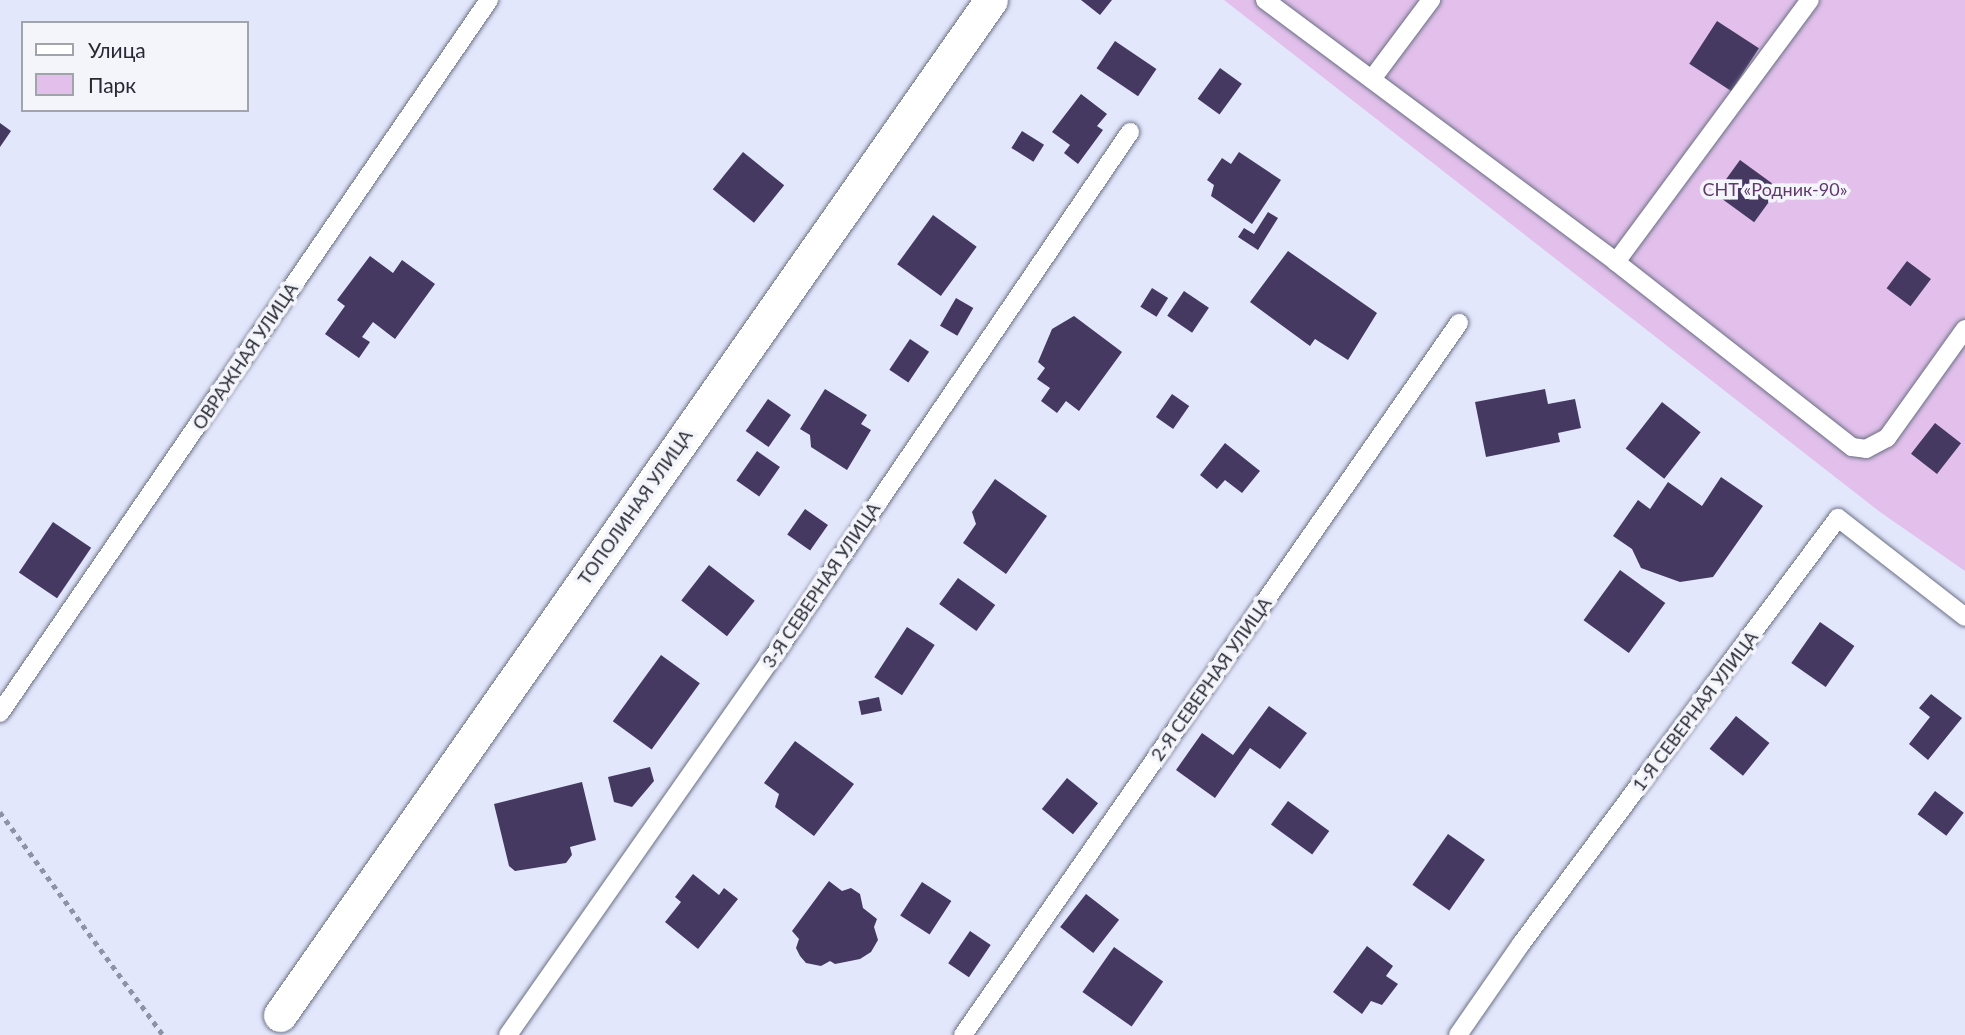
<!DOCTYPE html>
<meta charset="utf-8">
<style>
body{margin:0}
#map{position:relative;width:1965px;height:1035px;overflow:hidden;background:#e3e7fc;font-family:Lato,sans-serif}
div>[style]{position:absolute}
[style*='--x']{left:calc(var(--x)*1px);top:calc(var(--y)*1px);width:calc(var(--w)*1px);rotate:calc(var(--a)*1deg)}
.green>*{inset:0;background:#e2c0eb}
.building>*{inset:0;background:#453861;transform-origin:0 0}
.path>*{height:4.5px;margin-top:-2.25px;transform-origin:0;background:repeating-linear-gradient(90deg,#8f92a2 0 5px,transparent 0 10px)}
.roads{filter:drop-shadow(0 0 2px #6a6f85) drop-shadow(0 0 2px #6a6f85)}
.service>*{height:18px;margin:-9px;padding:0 9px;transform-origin:9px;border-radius:9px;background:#fff}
.minor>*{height:33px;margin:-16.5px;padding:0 16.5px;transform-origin:16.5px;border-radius:16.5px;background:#fff}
span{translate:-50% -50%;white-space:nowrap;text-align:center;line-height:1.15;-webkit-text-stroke:7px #f4f5fb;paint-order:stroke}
.park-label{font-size:18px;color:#61376c}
.street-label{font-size:18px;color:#282a33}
.legend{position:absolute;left:21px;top:21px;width:228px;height:91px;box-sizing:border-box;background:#f4f5fb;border:2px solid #a2a4ab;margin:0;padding:9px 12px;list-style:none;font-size:21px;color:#282a33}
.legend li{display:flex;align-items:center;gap:14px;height:35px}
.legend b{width:35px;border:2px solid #a2a4ab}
</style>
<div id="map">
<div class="green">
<div style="clip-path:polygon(1224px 0,1965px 0,1965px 571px,1880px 512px)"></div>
</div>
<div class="building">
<div style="clip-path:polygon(1081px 0,1112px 0,1100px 15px)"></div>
<div style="left:1717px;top:21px;width:50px;height:51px;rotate:33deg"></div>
<div style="left:1115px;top:41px;width:50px;height:33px;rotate:34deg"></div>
<div style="left:1220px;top:68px;width:27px;height:38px;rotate:36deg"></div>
<div style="clip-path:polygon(1081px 94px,1107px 114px,1097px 126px,1103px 130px,1078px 164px,1064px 153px,1070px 145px,1052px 132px)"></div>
<div style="clip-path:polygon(0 123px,11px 131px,0 147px)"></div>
<div style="left:1022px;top:131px;width:26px;height:20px;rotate:32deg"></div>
<div style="left:743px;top:152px;width:53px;height:48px;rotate:39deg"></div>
<div style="clip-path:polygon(1239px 152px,1281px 180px,1252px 224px,1211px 196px,1214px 185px,1207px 180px,1222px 158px,1231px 164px)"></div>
<div style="left:1740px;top:160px;width:48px;height:42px;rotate:36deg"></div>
<div style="clip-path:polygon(1268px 212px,1278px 218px,1258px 250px,1238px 237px,1244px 228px,1254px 234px)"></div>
<div style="left:933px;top:215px;width:54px;height:61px;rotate:36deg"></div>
<div style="clip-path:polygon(1288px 251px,1377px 313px,1348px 360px,1315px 339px,1310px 346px,1250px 302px)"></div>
<div style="clip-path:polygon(370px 256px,393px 273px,402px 260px,435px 284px,395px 339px,373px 322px,362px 337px,370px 342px,359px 358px,325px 334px,345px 306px,337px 300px)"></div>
<div style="left:1907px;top:261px;width:30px;height:34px;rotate:37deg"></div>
<div style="left:1152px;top:288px;width:19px;height:22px;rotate:32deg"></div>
<div style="left:1184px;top:291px;width:30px;height:30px;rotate:34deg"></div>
<div style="left:956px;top:298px;width:20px;height:32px;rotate:30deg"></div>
<div style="clip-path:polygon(1074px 316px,1122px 352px,1079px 411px,1066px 401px,1057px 413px,1041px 401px,1050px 388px,1037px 379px,1045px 368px,1038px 362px,1052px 329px)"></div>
<div style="left:910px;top:339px;width:23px;height:37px;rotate:34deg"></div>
<div style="clip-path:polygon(825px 389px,867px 415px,861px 424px,871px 430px,847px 470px,811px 447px,810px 435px,800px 429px)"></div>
<div style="clip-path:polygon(1545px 389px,1548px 404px,1575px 399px,1581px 428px,1558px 433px,1560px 442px,1486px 457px,1475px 402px)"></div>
<div style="left:1172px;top:394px;width:21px;height:28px;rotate:35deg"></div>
<div style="left:768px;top:399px;width:28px;height:39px;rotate:35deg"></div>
<div style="left:1662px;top:402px;width:49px;height:59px;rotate:38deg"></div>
<div style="left:1935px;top:423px;width:33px;height:39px;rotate:38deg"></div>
<div style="clip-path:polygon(1225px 443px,1260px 471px,1242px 493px,1225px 480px,1217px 489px,1200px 475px)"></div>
<div style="left:757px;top:451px;width:28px;height:36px;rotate:35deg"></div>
<div style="clip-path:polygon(1721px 477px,1763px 506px,1713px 577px,1680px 582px,1641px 568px,1632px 549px,1613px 536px,1638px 500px,1650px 509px,1668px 482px,1702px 506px)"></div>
<div style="clip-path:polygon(995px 479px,1047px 516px,1006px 574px,963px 543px,976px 524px,972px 512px)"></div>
<div style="left:805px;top:509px;width:28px;height:31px;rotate:35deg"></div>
<div style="left:53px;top:522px;width:46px;height:61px;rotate:34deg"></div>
<div style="left:709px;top:565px;width:58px;height:45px;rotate:38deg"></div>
<div style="left:1620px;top:570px;width:56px;height:62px;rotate:36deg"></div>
<div style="left:958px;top:578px;width:46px;height:32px;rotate:36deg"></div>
<div style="left:1820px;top:622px;width:42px;height:50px;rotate:35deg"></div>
<div style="left:907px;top:627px;width:33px;height:60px;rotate:33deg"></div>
<div style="left:661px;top:655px;width:48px;height:82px;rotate:36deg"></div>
<div style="clip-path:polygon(1931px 694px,1962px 718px,1928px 760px,1909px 744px,1930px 717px,1919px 708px)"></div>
<div style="left:879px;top:697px;width:14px;height:21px;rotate:78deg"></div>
<div style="clip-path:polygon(1269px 706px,1307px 733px,1280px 769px,1250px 748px,1215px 798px,1176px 770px,1202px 733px,1233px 755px)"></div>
<div style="left:1736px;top:716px;width:43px;height:42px;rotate:39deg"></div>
<div style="clip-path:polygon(795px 741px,854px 784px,814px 836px,775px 807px,779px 794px,764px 783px)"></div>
<div style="clip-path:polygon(650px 767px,654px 781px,632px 807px,614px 802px,608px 777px)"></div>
<div style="left:1067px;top:778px;width:40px;height:40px;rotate:39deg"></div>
<div style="clip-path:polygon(582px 782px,596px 840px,570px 847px,572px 855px,566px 863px,515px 871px,509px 866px,494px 804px)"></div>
<div style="left:1935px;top:791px;width:36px;height:29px;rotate:37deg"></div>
<div style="left:1288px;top:801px;width:51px;height:29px;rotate:36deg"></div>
<div style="left:1448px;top:834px;width:45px;height:62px;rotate:35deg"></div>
<div style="clip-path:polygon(693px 874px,719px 895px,724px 888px,738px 899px,698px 949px,665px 922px,681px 902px,675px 897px)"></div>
<div style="clip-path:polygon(829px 881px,842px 891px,851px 888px,860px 894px,863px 908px,877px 919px,874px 927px,878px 940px,871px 952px,860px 959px,835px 964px,830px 961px,821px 966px,806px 963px,800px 956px,796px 948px,799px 939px,792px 931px)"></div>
<div style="left:922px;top:882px;width:35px;height:40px;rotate:33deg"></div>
<div style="left:1086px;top:894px;width:42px;height:42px;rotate:38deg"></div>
<div style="left:970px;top:931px;width:25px;height:39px;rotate:34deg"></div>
<div style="clip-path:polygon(1367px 946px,1393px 966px,1386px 976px,1398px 984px,1382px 1005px,1371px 1001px,1362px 1014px,1333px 992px)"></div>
<div style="left:1114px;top:947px;width:60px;height:55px;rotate:35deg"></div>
</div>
<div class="path">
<div style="--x:0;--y:812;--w:276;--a:53.8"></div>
</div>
<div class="roads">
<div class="service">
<div style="--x:1265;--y:0;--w:438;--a:36.7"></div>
<div style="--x:1616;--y:262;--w:300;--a:38.1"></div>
<div style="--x:1852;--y:447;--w:14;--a:8"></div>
<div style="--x:1866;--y:449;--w:24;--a:-28"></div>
<div style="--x:1887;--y:438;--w:134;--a:-54.4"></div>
<div style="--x:1372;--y:79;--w:99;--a:-53.2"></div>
<div style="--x:1616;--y:262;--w:326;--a:-53.5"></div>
<div style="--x:0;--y:713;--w:865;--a:-55.56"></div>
<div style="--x:508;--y:1035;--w:462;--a:-55"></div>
<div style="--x:773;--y:657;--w:635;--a:-55.78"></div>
<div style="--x:963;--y:1035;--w:868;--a:-55.14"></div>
<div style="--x:1458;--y:1035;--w:111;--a:-55.3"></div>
<div style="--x:1521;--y:944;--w:531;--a:-53.35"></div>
<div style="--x:1838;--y:518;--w:161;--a:37.9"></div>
</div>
<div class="minor">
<div style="--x:280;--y:1015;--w:1239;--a:-54.99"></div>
</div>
</div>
<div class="park-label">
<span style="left:1775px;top:189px">СНТ «Родник-90»</span>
</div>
<div class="street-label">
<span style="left:245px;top:356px;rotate:-56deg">ОВРАЖНАЯ УЛИЦА</span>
<span style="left:635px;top:507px;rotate:-55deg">ТОПОЛИНАЯ УЛИЦА</span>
<span style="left:821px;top:585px;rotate:-56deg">3-Я СЕВЕРНАЯ УЛИЦА</span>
<span style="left:1211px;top:679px;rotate:-55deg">2-Я СЕВЕРНАЯ УЛИЦА</span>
<span style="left:1695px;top:711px;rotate:-53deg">1-Я СЕВЕРНАЯ УЛИЦА</span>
</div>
<ul class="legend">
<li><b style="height:9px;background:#fff"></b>Улица</li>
<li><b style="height:19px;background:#e2c0eb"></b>Парк</li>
</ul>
</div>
